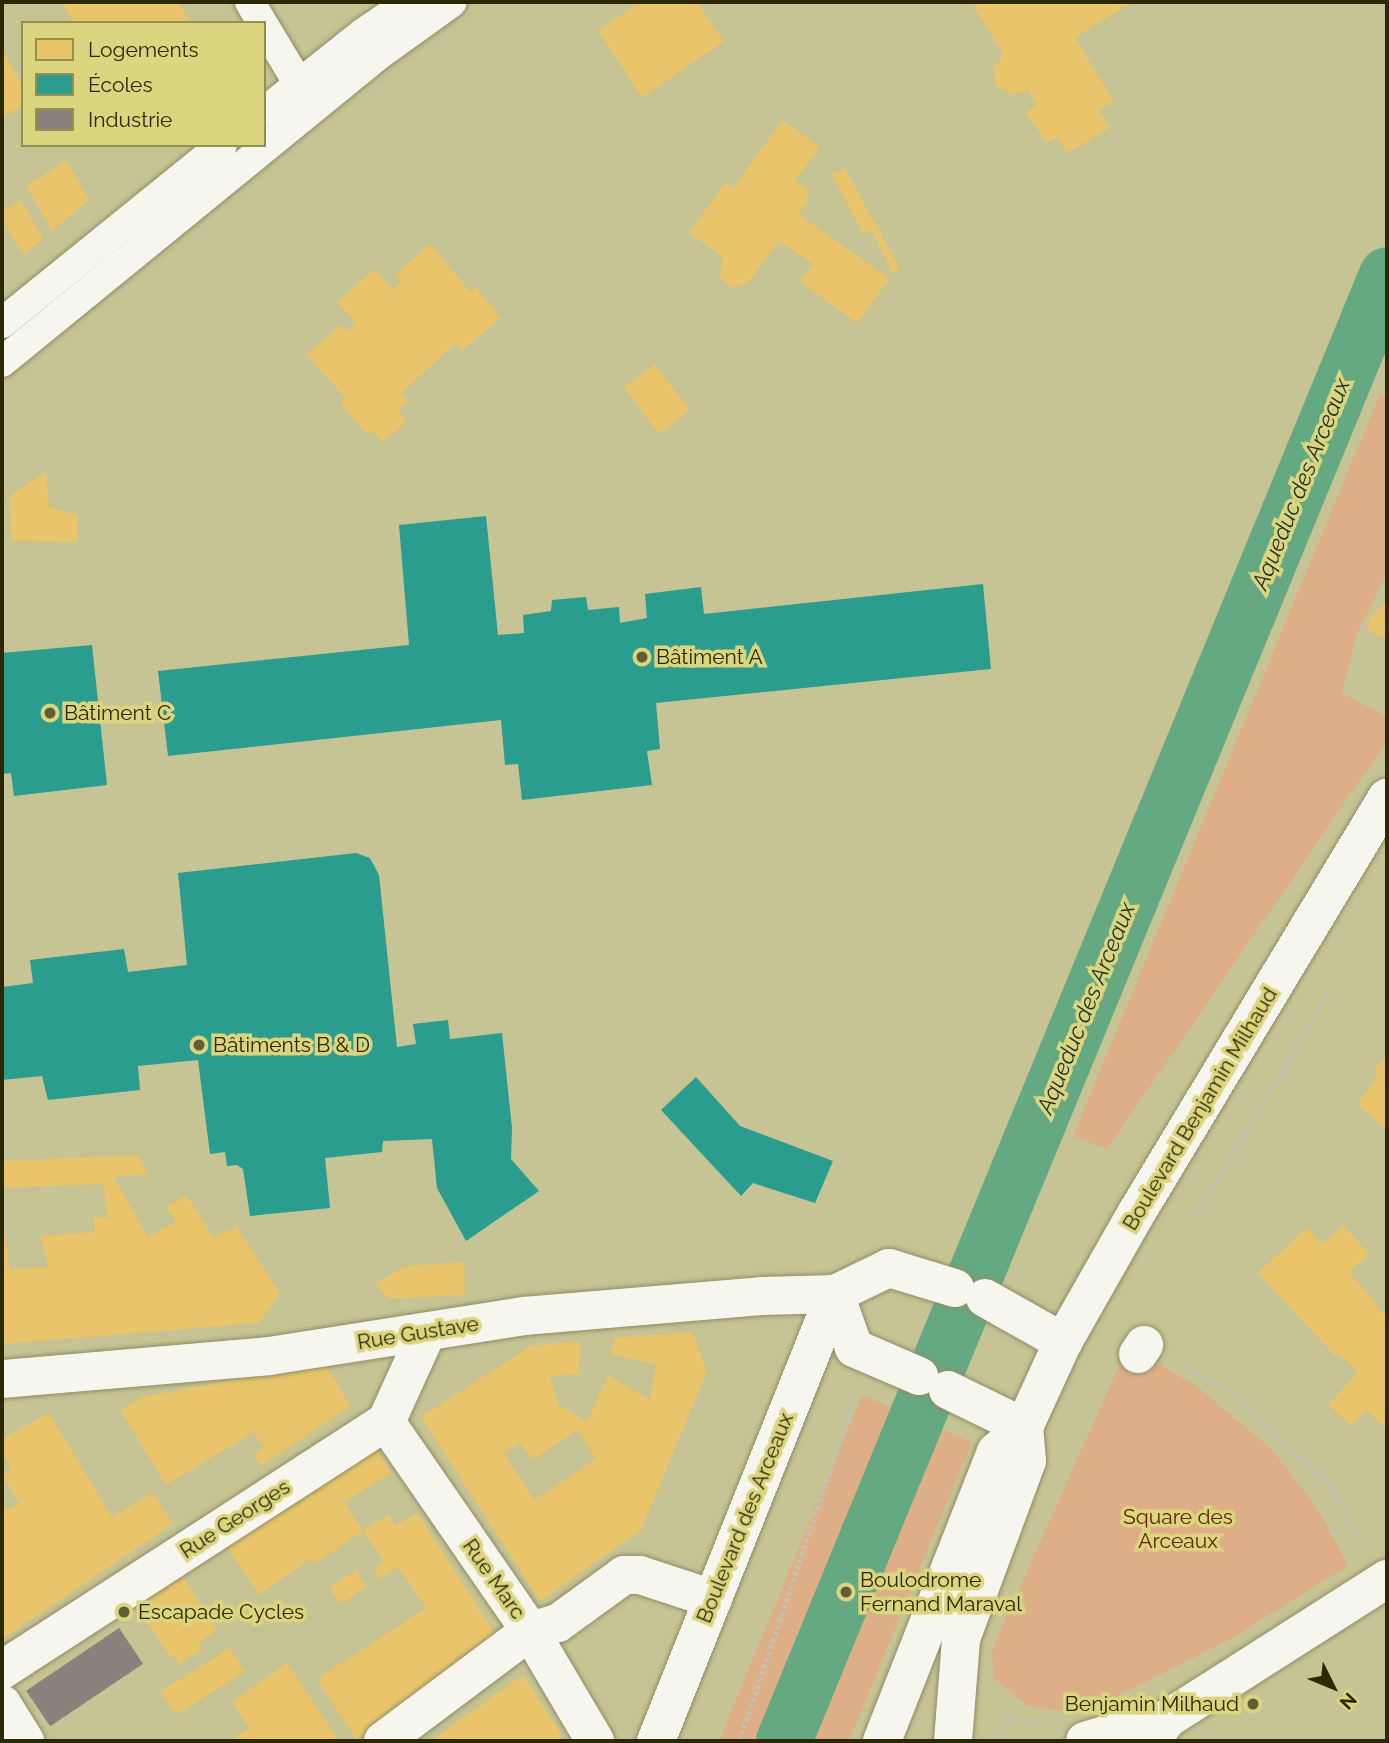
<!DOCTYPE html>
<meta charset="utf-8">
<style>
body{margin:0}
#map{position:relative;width:1389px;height:1743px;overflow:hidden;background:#c6c394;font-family:Raleway,sans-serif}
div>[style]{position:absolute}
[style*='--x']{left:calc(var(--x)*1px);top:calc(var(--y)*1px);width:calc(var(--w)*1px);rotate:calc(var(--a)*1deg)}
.green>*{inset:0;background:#deaf86}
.homes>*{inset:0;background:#e9c46a;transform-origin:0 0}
.schools>*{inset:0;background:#2a9d8f}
.industry>*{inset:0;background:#8a817c;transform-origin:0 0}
.canal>*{height:56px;margin:-28px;padding:0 28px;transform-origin:28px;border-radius:28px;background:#64a981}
.path>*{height:4.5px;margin-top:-2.25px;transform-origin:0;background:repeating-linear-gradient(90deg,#c3c1b3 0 3.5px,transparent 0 7px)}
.roads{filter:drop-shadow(0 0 2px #8f8d66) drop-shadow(0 0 2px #8f8d66)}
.service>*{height:30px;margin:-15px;padding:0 15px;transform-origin:15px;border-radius:15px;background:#f6f6ef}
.pedestrian>*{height:38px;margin:-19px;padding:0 19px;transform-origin:19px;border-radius:19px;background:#f6f6ef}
.minor>*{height:38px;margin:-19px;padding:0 19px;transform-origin:19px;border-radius:19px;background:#f6f6ef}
.tertiary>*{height:38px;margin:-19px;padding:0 19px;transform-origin:19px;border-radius:19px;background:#f6f6ef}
.dots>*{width:19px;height:19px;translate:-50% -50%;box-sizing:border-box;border:4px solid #dbd57f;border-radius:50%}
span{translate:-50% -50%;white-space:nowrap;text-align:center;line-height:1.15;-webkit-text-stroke:7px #dbd57f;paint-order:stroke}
.poi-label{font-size:21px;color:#2b2803}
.left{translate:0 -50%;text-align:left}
.right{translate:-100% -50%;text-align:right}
.street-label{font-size:21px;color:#2b2803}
.park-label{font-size:21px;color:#622400}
.water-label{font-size:23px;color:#1c3229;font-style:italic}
.frame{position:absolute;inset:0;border:4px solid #2b2803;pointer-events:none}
.legend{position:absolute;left:21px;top:21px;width:245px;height:126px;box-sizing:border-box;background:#dbd57f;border:2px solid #95904d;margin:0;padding:9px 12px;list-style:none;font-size:21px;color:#2b2803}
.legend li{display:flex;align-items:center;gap:14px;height:35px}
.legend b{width:35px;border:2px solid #95904d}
.north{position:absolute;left:1298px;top:1652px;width:70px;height:70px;-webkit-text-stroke:5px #dbd57f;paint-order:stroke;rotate:133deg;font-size:19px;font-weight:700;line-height:28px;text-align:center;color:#2b2803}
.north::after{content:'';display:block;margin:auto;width:24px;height:32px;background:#2b2803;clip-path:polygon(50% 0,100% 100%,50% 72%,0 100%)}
</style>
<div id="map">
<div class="green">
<div style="clip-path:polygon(1380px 394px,1387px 398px,1387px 573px,1357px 633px,1342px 693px,1387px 717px,1387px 741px,1107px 1149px,1073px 1136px)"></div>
<div style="clip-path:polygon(1123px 1357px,1149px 1358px,1199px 1388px,1272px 1450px,1318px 1509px,1348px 1566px,1227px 1641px,1098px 1706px,1063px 1711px,1027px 1706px,994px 1678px,992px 1650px)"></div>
<div style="clip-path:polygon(862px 1395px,972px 1442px,849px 1741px,719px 1741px)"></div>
</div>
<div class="homes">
<div style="clip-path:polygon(61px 2px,179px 2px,188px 18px,179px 23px,74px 23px)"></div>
<div style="clip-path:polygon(640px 2px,697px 2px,724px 41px,642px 98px,598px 30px)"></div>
<div style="clip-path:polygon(975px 2px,1126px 2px,1128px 5px,1075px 37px,1114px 102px,1098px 110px,1110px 128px,1067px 153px,1057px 137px,1046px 143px,1026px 112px,1037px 105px,1028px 90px,1015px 95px,997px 87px,993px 70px,1003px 54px,974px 7px)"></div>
<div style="clip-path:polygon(2px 49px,23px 87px,23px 105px,2px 117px)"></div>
<div style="clip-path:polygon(782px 120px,820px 147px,795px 181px,808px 190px,807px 203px,798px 214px,890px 279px,857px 323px,800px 282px,813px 264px,779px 241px,748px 283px,732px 288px,720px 278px,723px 257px,689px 233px,725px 183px,734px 187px)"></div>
<div style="clip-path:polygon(67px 161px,89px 200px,52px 231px,26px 185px)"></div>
<div style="clip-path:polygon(845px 168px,900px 269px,893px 273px,871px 230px,863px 234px,832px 175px)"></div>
<div style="clip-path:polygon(21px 200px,43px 239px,23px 255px,2px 218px,2px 211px)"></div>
<div style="clip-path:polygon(430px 244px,471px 292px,475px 287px,501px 318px,461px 351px,455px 344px,401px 393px,408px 401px,398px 410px,407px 422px,382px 442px,373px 431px,368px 435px,340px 403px,345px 398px,307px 355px,340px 325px,346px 332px,356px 323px,337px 302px,375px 269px,393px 290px,402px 281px,395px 275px)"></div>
<div style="left:655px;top:364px;width:58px;height:39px;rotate:53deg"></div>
<div style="clip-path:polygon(46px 471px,49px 507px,78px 515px,77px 542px,11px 541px,10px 496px)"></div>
<div style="clip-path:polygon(1387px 601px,1387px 639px,1368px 630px,1370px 617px)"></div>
<div style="clip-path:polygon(1387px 1054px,1387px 1130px,1357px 1104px,1378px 1076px,1373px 1071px)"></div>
<div style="clip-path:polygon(138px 1155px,149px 1174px,114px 1177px,148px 1237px,176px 1222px,166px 1206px,187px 1195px,214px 1238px,236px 1226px,280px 1293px,259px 1323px,2px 1344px,2px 1236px,5px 1236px,10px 1269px,48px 1267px,41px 1236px,95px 1232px,93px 1218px,108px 1218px,103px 1184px,2px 1188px,2px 1161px)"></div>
<div style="clip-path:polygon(1344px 1225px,1369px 1254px,1349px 1272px,1387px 1318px,1387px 1429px,1366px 1410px,1352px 1426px,1328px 1405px,1358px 1372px,1338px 1353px,1335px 1356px,1258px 1273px,1307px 1227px,1322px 1244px)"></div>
<div style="clip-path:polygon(464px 1262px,465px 1295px,389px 1299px,375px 1284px,405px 1266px)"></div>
<div style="clip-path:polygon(evenodd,693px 1332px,707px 1372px,641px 1530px,540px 1601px,421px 1417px,531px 1346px,580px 1341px,579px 1374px,550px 1376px,559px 1405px,587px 1422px,608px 1375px,650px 1400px,656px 1364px,611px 1355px,614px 1338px,693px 1332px,578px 1430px,596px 1459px,534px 1500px,504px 1453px,520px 1443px,532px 1460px,578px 1430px)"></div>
<div style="clip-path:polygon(324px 1363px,351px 1406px,261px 1466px,253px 1454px,264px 1448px,254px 1432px,166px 1485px,120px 1410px,142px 1397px)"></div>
<div style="clip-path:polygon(49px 1413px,112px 1517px,153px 1493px,173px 1524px,2px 1639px,2px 1501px,7px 1510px,19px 1503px,2px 1476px,12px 1469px,2px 1453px,2px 1439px)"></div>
<div style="clip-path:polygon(374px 1445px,392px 1473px,344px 1502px,363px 1531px,314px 1564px,310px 1559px,259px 1595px,225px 1544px)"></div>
<div style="clip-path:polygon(417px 1513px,498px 1638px,356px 1739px,317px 1679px,426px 1608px,398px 1567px,380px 1579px,374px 1569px,384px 1562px,363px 1531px,388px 1514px,396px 1526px)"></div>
<div style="left:356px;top:1570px;width:20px;height:32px;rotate:57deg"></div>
<div style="clip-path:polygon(181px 1574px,217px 1630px,199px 1642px,203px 1649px,180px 1664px,175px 1656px,171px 1658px,135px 1604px)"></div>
<div style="left:230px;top:1648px;width:28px;height:82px;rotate:58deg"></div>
<div style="clip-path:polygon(287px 1663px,339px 1741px,230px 1741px,249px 1728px,232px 1702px)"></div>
<div style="clip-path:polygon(523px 1675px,561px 1734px,558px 1741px,431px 1741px)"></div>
</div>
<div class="schools">
<div style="clip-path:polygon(486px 516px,498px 635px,524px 633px,523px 615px,551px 611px,552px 600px,586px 597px,588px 610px,619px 607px,620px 623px,647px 618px,645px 594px,701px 587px,704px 614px,983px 584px,991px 669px,656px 703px,660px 749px,647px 751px,652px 785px,522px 800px,518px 764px,505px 765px,501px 720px,168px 756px,158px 671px,409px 645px,399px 525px)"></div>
<div style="clip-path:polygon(92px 645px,107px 785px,14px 796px,11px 773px,2px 774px,2px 653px)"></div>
<div style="clip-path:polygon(356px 853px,370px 858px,379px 875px,397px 1047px,416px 1044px,413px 1024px,448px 1020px,450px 1039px,502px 1033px,512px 1128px,511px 1159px,539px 1191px,466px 1241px,437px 1188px,432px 1139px,383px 1141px,382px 1152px,325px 1158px,330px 1208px,250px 1216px,243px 1169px,237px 1165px,227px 1166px,225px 1152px,210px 1154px,198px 1060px,138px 1066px,140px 1090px,48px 1100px,42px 1076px,2px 1080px,2px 987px,33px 983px,30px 960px,124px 949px,128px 972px,187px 965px,178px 873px)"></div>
<div style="clip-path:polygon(696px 1077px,740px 1126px,833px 1161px,815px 1203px,753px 1183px,741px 1196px,661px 1110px)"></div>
</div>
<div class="industry">
<div style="left:119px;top:1628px;width:43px;height:112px;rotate:56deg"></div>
</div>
<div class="canal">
<div style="--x:784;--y:1741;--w:1585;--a:-67.64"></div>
</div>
<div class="path">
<div style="--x:1192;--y:1214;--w:6;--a:-9"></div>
<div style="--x:1198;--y:1213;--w:258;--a:-59.3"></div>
<div style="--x:1183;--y:1366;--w:55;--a:28"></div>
<div style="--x:1232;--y:1392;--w:139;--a:43.8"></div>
<div style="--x:1332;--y:1488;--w:60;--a:60.9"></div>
<div style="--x:1331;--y:1534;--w:22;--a:-32"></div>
<div style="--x:1002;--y:1712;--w:14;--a:36"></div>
<div style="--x:1013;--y:1720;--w:30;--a:4"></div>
<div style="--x:1002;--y:1733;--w:17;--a:-50"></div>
<div style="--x:739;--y:1741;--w:360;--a:-71.4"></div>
</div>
<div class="roads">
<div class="service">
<div style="--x:250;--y:2;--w:24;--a:60"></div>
<div style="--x:264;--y:26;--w:87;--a:59"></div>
<div style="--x:264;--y:112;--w:125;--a:-38.5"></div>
<div style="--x:362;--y:34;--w:57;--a:-34.2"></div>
<div style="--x:2;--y:323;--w:283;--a:-39"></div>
<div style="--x:2;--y:362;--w:489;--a:-39.2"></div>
<div style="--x:381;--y:53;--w:87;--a:-35.7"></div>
</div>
<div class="pedestrian">
<div style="--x:1138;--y:1354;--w:11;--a:-56"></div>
</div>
<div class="minor">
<div style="--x:835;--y:1294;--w:57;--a:70.6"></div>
<div style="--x:854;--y:1348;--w:71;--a:23.3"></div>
<div style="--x:985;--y:1298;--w:90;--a:29.4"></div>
<div style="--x:2;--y:1379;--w:268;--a:-4.9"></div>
<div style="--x:269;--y:1356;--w:258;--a:-8.9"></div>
<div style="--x:524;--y:1316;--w:238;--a:-4.8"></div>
<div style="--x:761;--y:1296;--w:74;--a:-1.5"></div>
<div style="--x:835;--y:1294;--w:60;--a:-25.7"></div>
<div style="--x:889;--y:1268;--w:69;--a:16.9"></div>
<div style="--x:948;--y:1390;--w:85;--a:26"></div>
<div style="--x:386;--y:1422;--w:254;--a:55.4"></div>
<div style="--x:530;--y:1631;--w:128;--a:59.4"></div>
<div style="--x:2;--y:1670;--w:457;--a:-32.9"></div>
<div style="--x:386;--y:1422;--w:99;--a:-65.5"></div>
<div style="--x:2;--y:1704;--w:44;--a:58.1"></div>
<div style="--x:383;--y:1741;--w:184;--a:-36.8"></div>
<div style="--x:530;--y:1631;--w:29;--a:-16"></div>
<div style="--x:558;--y:1623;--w:82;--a:-36"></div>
<div style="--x:624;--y:1575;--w:16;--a:0"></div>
<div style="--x:640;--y:1575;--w:77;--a:18.2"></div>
<div style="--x:656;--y:1741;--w:482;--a:-68.2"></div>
</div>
<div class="tertiary">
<div style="--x:882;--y:1741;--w:311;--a:-68.5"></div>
<div style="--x:996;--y:1452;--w:38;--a:-42"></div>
<div style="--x:1024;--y:1427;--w:94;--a:-65.4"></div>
<div style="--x:1063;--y:1342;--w:150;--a:-60.4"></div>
<div style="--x:1137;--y:1212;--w:484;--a:-58.9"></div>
<div style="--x:953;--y:1741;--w:102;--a:-85.5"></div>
<div style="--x:961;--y:1639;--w:190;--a:-69.7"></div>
<div style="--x:1027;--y:1461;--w:34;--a:-95"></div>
<div style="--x:1085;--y:1741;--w:54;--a:-17.1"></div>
<div style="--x:1137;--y:1725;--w:31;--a:-11"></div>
<div style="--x:1152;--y:1741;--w:27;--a:-56"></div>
<div style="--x:1167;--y:1719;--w:261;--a:-32.5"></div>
</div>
</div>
<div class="dots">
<div style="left:642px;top:657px;background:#615e36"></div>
<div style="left:50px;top:713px;background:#615e36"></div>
<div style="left:199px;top:1045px;background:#615e36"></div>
<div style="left:846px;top:1592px;background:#615e36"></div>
<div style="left:124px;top:1612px;background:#615e36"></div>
<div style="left:1253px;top:1704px;background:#615e36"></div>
</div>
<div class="poi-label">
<span class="left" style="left:656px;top:657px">Bâtiment A</span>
<span class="left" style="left:64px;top:713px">Bâtiment C</span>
<span class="left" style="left:213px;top:1045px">Bâtiments B &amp; D</span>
<span class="left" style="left:860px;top:1592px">Boulodrome<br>Fernand Maraval</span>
<span class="left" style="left:138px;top:1612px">Escapade Cycles</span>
<span class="right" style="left:1239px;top:1704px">Benjamin Milhaud</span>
</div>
<div class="street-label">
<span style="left:1200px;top:1109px;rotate:-59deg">Boulevard Benjamin Milhaud</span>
<span style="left:418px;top:1333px;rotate:-9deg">Rue Gustave</span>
<span style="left:745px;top:1518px;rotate:-68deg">Boulevard des Arceaux</span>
<span style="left:235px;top:1519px;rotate:-33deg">Rue Georges</span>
<span style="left:494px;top:1579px;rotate:55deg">Rue Marc</span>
</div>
<div class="park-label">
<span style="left:1178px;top:1529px">Square des<br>Arceaux</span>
</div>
<div class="water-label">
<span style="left:1301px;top:484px;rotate:-68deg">Aqueduc des Arceaux</span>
<span style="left:1086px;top:1008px;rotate:-68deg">Aqueduc des Arceaux</span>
</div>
<div class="frame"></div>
<ul class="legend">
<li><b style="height:19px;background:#e9c46a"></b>Logements</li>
<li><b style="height:19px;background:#2a9d8f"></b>Écoles</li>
<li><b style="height:19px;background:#8a817c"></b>Industrie</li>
</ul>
<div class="north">N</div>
</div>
